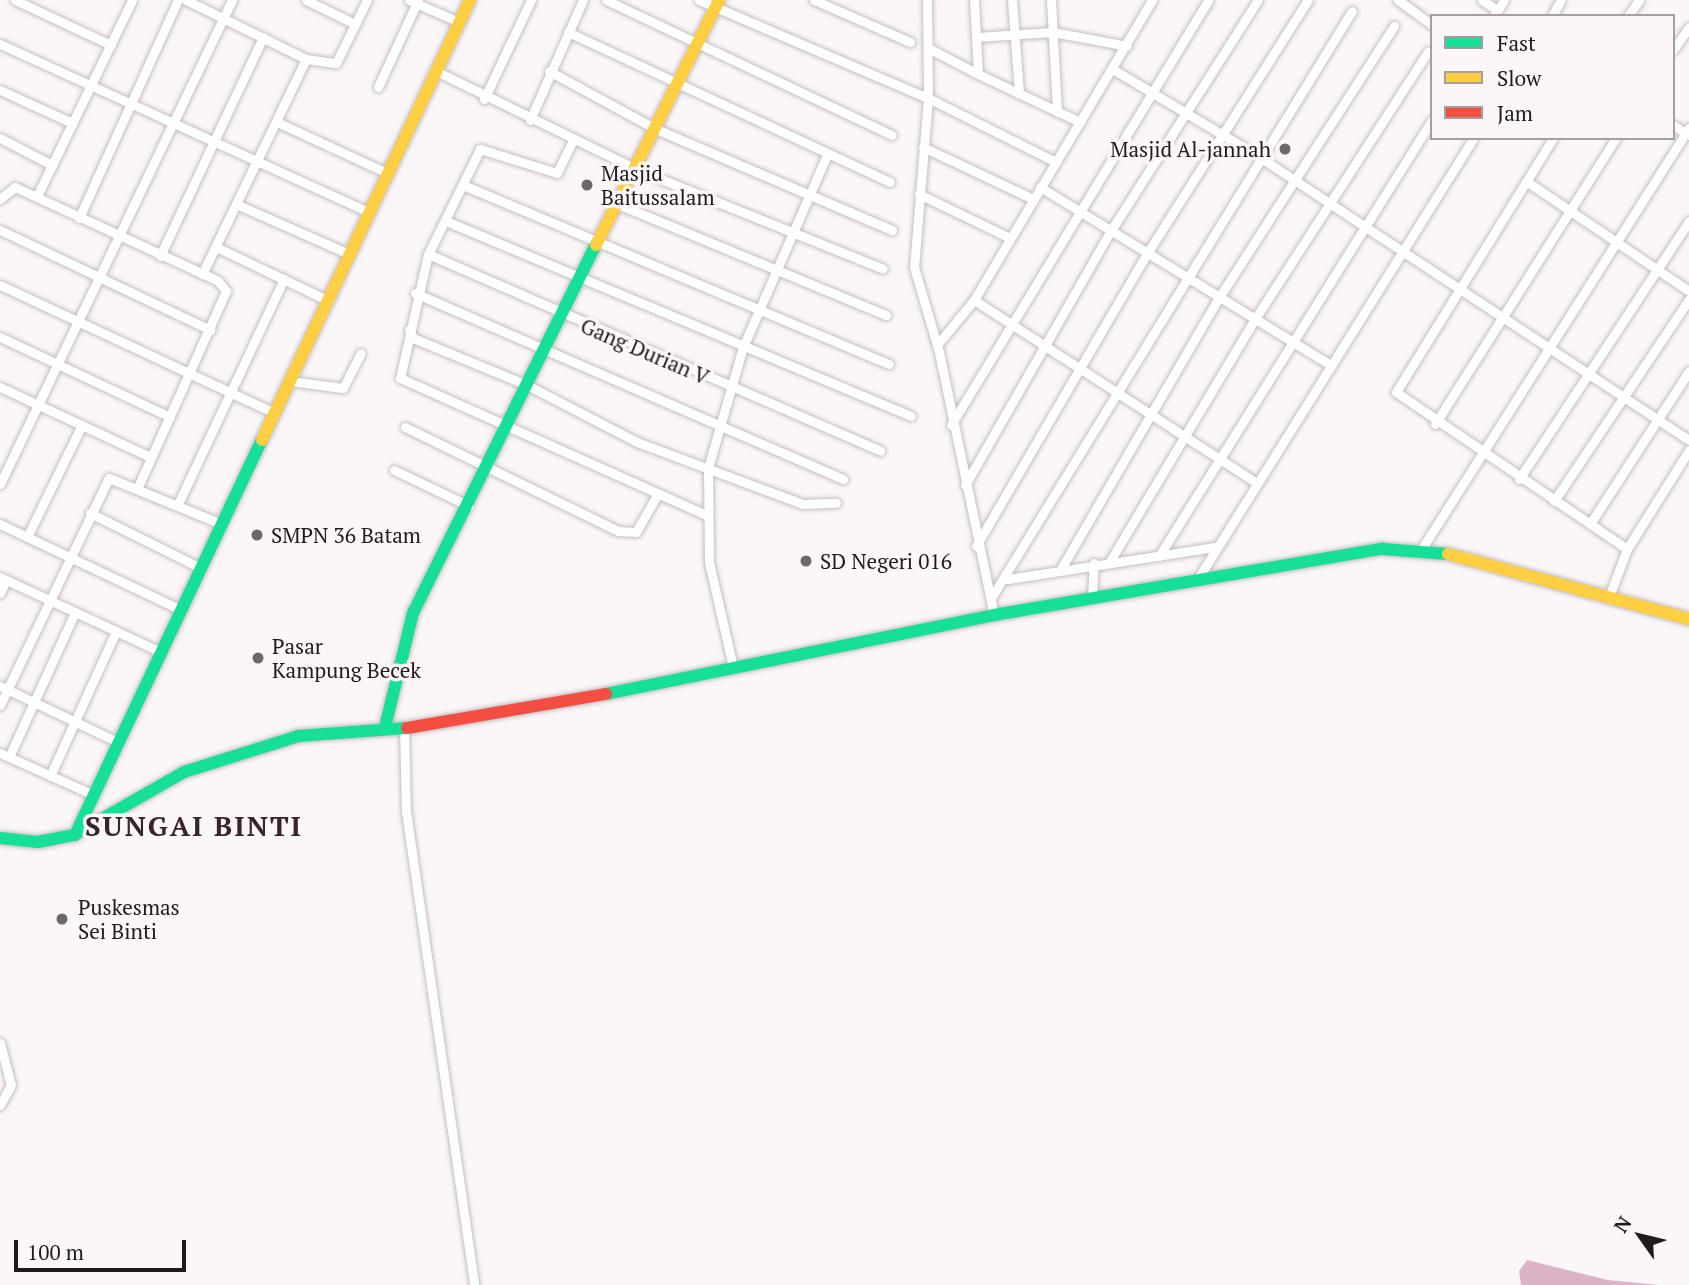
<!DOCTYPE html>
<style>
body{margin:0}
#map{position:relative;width:1689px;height:1285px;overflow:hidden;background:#fbf7f9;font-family:"PT Serif",serif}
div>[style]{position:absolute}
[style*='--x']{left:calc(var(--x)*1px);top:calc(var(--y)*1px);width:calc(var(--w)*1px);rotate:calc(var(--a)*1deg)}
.water>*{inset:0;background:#dcb4c8}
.roads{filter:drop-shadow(0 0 2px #c5bec1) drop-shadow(0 0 2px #c5bec1)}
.street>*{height:9px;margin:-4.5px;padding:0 4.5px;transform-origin:4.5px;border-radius:4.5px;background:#fefefe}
.fast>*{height:12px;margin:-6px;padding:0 6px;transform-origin:6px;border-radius:6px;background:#16e098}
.slow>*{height:12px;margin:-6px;padding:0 6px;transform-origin:6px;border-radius:6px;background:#ffcf43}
.jam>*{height:12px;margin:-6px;padding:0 6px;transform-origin:6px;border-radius:6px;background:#f24e42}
.dots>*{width:19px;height:19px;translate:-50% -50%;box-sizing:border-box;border:4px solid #fcf6f9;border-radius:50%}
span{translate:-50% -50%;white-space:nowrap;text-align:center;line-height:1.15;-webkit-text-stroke:7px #fcf6f9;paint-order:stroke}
.poi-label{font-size:21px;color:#22191e}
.right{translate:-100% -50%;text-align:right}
.left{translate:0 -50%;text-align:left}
.street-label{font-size:21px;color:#22191e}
.district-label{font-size:28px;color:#37242e;font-weight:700;letter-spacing:2px}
.legend{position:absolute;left:1430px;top:14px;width:245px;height:126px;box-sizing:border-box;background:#fcf6f9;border:2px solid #a59ea1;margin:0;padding:9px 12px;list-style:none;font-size:21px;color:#22191e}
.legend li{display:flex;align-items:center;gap:14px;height:35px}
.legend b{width:35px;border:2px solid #a59ea1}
.north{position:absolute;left:1605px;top:1201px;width:70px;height:70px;-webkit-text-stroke:5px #fcf6f9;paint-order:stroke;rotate:304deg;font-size:19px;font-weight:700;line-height:28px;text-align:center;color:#22191e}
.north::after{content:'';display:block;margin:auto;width:24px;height:32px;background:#22191e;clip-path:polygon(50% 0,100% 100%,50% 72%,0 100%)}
.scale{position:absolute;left:14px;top:1240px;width:172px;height:32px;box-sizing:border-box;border:4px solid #22191e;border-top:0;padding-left:9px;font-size:21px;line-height:24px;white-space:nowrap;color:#22191e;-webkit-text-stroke:5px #fcf6f9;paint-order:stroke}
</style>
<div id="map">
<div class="water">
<div style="clip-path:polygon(1527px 1260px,1608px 1280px,1659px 1285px,1521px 1285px,1519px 1271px)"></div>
</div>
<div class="roads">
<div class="street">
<div style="--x:15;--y:0;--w:106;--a:25.1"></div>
<div style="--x:186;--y:0;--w:134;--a:26.2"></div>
<div style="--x:306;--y:59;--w:239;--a:115.8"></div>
<div style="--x:306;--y:0;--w:55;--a:26.1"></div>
<div style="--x:409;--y:0;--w:55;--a:23.7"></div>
<div style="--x:606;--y:0;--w:316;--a:25.3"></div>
<div style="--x:699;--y:0;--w:249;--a:23.2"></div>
<div style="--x:928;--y:98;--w:143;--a:26.6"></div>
<div style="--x:814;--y:0;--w:105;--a:23.6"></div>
<div style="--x:927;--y:0;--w:98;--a:89.4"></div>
<div style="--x:928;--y:98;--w:170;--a:94.7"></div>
<div style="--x:914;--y:267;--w:89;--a:73.6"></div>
<div style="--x:939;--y:352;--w:269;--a:78.2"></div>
<div style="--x:974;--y:0;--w:74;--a:86.9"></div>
<div style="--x:978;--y:74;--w:113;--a:25.2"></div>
<div style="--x:1012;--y:0;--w:94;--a:85.7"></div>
<div style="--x:1051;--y:0;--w:112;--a:86.9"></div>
<div style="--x:1398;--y:0;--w:42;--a:36.3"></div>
<div style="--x:1482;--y:0;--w:18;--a:34"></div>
<div style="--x:1494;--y:16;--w:19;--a:-58"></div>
<div style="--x:1552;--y:16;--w:18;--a:-61"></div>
<div style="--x:1628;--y:16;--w:19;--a:-55"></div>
<div style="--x:568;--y:32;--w:355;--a:25"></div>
<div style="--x:977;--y:37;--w:76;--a:-3.8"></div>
<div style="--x:1053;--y:32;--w:75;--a:10.7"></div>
<div style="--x:0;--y:44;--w:407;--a:24.5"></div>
<div style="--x:930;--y:49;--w:54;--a:27.5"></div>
<div style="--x:1673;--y:50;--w:28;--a:-55"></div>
<div style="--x:306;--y:59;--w:30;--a:8"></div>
<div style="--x:336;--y:63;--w:70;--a:-63.8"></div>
<div style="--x:434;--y:70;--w:225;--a:26.1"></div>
<div style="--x:636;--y:169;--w:266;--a:22"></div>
<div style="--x:1114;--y:70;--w:168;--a:30.8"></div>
<div style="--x:1258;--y:156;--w:516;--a:33.38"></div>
<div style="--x:549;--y:71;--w:122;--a:28.5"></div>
<div style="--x:656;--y:129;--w:257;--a:23.2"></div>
<div style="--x:378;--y:87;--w:96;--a:-65.3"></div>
<div style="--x:0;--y:90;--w:79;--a:24.6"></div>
<div style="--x:484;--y:99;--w:110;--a:-64.6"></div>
<div style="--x:530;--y:120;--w:131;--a:-66.2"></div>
<div style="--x:277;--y:122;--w:123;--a:24.9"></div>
<div style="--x:1673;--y:125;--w:19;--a:32"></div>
<div style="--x:0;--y:138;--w:59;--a:27.4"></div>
<div style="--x:1553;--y:138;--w:299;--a:121.7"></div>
<div style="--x:1396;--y:392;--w:279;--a:34.2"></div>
<div style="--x:573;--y:140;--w:37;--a:116"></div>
<div style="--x:557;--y:173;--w:81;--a:-162.7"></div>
<div style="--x:480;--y:149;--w:117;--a:116.3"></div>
<div style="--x:428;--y:254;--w:127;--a:102.7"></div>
<div style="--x:400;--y:378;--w:335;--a:24.1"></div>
<div style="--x:923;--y:147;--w:122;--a:25.3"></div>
<div style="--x:1529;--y:183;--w:193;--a:34"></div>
<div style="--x:463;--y:185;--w:462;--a:22.8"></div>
<div style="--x:1040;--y:187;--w:340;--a:31.5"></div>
<div style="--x:919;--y:194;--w:101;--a:25.8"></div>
<div style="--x:37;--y:196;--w:218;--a:-64.1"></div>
<div style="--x:0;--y:199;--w:19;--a:-39"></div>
<div style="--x:15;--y:187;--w:224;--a:24.8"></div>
<div style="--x:218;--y:281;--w:13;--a:51"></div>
<div style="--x:226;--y:291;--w:213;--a:114.2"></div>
<div style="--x:236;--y:204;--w:124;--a:23.9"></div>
<div style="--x:620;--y:205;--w:288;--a:22.5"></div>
<div style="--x:79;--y:218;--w:239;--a:-65.6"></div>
<div style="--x:446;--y:221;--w:504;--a:22.75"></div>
<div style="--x:0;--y:230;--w:233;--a:25.4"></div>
<div style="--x:216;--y:247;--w:125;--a:25.5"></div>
<div style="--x:428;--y:254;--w:493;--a:23.5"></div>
<div style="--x:160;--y:256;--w:242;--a:-64.8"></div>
<div style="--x:0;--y:285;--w:302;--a:25"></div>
<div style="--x:415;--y:293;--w:467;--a:23.5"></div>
<div style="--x:974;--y:300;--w:335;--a:32.9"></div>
<div style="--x:409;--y:330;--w:9;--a:63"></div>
<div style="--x:413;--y:338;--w:123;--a:22.4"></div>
<div style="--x:527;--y:385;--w:124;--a:27.4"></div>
<div style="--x:637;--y:442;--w:177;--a:20.5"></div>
<div style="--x:803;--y:504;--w:33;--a:-2"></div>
<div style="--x:0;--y:337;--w:188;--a:25.2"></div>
<div style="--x:937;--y:345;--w:58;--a:-50.6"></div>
<div style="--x:974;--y:300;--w:349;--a:-59.3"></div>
<div style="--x:290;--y:381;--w:53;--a:7.5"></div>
<div style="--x:343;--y:388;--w:39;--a:-63"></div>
<div style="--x:0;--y:387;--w:166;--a:25"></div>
<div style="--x:1435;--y:424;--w:338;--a:-57.7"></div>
<div style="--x:951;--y:425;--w:497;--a:-58.8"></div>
<div style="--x:405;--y:427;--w:237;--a:26"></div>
<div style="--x:618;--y:531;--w:18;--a:3"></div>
<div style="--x:636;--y:532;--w:43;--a:-60.4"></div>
<div style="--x:394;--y:470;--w:83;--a:25.6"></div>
<div style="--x:1519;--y:479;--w:309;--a:-56.6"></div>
<div style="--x:0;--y:484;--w:537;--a:-64.39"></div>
<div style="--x:965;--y:485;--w:292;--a:-60.2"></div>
<div style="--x:1110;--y:232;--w:275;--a:-57.5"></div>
<div style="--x:1554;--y:501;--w:243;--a:-56.2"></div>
<div style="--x:178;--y:504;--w:249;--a:-64.8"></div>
<div style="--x:90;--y:513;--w:122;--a:26.4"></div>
<div style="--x:0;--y:524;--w:198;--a:25.4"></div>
<div style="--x:1590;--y:524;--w:182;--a:-57.1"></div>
<div style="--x:27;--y:537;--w:123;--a:-63.9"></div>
<div style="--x:976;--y:546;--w:337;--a:-59.7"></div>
<div style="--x:1146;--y:255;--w:302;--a:-57.6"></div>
<div style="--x:1421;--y:550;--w:500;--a:-57.6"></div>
<div style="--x:1159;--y:556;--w:514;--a:-57.95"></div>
<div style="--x:1110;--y:561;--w:279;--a:-59.1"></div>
<div style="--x:1253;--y:322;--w:322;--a:-57.1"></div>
<div style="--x:1062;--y:567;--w:310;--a:-59.8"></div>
<div style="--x:1218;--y:299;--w:325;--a:-57.2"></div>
<div style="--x:0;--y:577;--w:178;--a:25"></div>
<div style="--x:1008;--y:579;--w:209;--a:-8.8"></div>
<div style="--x:1197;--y:580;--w:520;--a:-57.96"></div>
<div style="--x:0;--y:593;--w:14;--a:-65"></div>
<div style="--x:1610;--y:594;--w:48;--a:-69.3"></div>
<div style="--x:1627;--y:549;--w:117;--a:-57.9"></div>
<div style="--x:991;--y:598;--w:689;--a:-58.41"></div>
<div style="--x:1092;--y:598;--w:35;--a:-87"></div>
<div style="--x:733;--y:667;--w:108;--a:-102.9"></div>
<div style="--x:709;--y:562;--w:94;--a:-90.6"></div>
<div style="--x:708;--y:468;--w:126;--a:-73.9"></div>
<div style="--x:743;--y:347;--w:210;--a:-66.4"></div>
<div style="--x:0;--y:686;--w:131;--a:25.4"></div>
<div style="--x:0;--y:705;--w:252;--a:-64.4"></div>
<div style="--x:109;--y:478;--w:119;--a:22.2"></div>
<div style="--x:404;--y:726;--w:85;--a:88.7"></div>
<div style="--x:406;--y:811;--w:479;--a:81.8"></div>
<div style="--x:0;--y:753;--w:103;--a:24.1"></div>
<div style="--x:9;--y:757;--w:159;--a:-65.5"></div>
<div style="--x:50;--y:776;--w:159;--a:-65.5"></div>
<div style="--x:0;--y:1043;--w:43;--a:75.3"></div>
<div style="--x:11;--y:1085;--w:23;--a:119"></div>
</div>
<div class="fast">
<div style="--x:606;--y:694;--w:396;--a:-11.5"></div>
<div style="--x:994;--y:615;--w:394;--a:-9.7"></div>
<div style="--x:1382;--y:549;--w:66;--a:4.3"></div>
<div style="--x:385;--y:727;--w:117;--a:-76.2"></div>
<div style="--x:413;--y:613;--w:411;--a:-63.6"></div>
<div style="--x:75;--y:835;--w:437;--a:-64.7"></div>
<div style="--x:0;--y:838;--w:38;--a:6"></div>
<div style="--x:38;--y:842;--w:37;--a:-11"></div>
<div style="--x:74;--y:835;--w:127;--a:-29.8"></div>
<div style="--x:184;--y:772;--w:120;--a:-17.5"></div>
<div style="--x:298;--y:736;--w:109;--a:-4.2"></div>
</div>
<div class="slow">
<div style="--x:596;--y:245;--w:274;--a:-63.3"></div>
<div style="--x:262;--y:440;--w:487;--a:-64.7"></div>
<div style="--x:1448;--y:554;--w:250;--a:15.1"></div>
</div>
<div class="jam">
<div style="--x:407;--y:728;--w:202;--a:-9.7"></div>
</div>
</div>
<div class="dots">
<div style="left:1285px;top:149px;background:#6e676b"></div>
<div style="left:587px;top:185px;background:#6e676b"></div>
<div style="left:257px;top:535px;background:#6e676b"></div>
<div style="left:806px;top:561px;background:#6e676b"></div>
<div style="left:258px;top:658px;background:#6e676b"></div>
<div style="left:62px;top:919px;background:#6e676b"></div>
</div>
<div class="poi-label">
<span class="right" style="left:1271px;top:149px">Masjid Al-jannah</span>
<span class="left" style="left:601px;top:185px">Masjid<br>Baitussalam</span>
<span class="left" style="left:271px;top:535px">SMPN 36 Batam</span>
<span class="left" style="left:820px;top:561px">SD Negeri 016</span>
<span class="left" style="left:272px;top:658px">Pasar<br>Kampung Becek</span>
<span class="left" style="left:78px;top:919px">Puskesmas<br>Sei Binti</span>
</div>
<div class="street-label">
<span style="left:645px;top:351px;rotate:23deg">Gang Durian V</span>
</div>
<div class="district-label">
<span style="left:194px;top:826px">SUNGAI BINTI</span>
</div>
<ul class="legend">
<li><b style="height:9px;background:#16e098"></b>Fast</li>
<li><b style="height:9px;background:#ffcf43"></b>Slow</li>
<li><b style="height:9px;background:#f24e42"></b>Jam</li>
</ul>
<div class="north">N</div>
<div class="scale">100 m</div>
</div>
